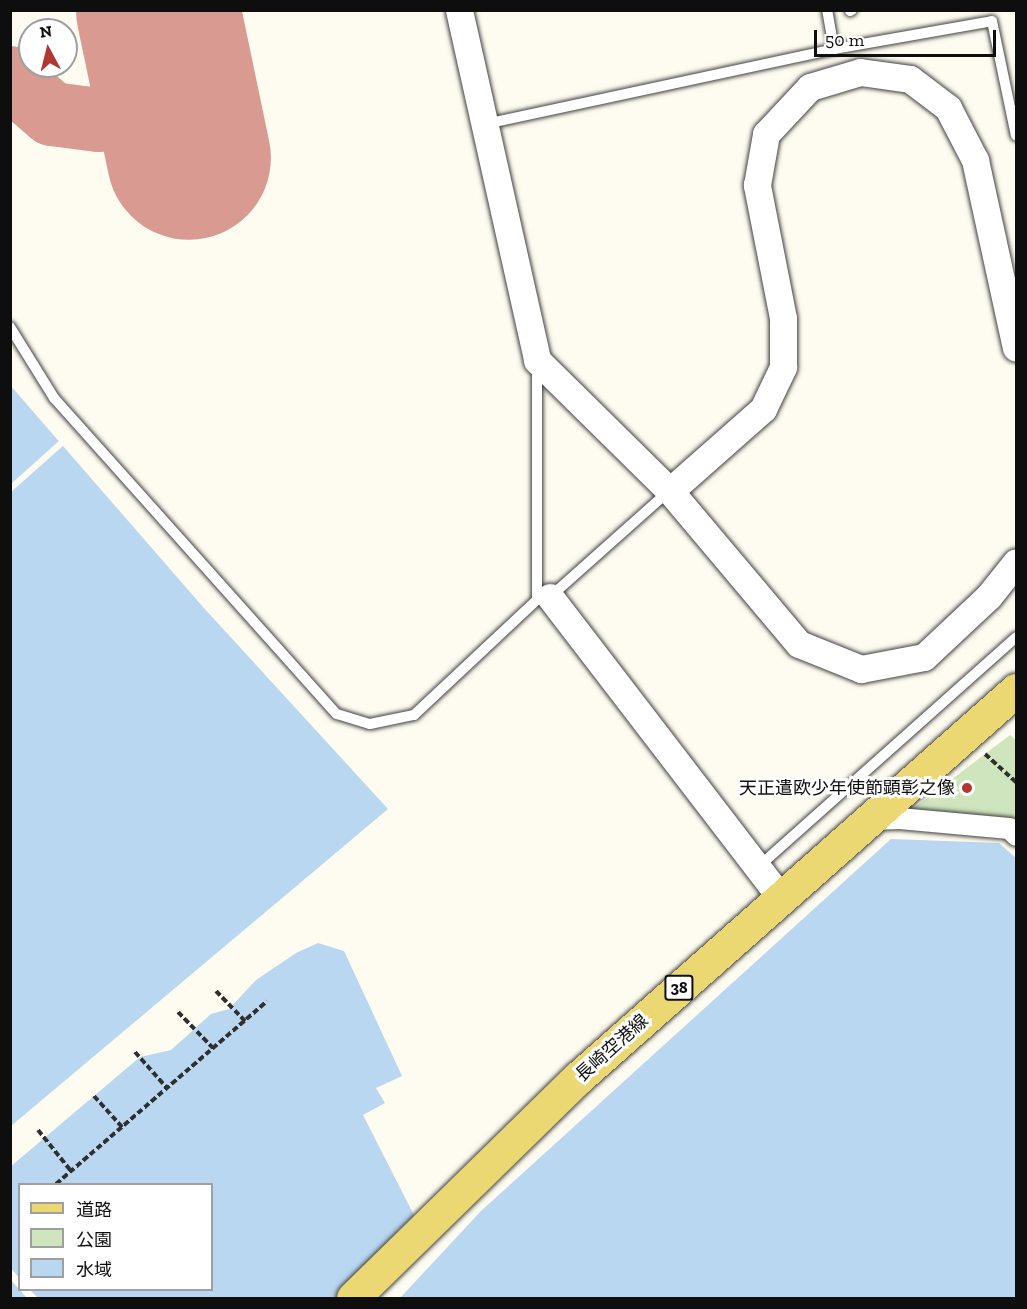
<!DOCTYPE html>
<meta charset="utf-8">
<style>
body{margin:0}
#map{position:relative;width:1027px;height:1309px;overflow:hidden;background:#fefcf0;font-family:"Zilla Slab","Noto Sans JP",serif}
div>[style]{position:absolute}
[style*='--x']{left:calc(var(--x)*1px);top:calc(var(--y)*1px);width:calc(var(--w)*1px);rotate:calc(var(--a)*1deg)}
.green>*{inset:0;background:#cee5bd}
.water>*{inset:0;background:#b9d7f1}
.pier>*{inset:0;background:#fefcf0}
.taxiway>*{height:64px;margin:-32px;padding:0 32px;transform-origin:32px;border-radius:32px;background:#d89a91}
.runway>*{height:164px;margin:-82px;padding:0 82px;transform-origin:82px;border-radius:82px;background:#d89a91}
.path>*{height:4px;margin-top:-2px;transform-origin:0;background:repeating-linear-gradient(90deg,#303030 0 6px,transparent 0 9px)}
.roads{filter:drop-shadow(0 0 2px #414141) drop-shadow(0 0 2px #414141)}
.service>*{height:10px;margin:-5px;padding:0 5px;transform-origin:5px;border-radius:5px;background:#fff}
.minor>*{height:21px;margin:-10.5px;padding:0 10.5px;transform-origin:10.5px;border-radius:10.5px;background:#fff}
.tertiary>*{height:27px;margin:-13.5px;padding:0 13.5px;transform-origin:13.5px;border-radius:13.5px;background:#fff}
.primary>*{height:33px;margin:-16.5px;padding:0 16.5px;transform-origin:16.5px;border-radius:16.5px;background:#ecd872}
.dots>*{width:16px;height:16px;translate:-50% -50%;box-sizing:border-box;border:3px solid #fff;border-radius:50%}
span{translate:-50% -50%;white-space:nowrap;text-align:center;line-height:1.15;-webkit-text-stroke:6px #fff;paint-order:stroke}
.shield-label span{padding:2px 4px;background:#fff;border:2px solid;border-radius:4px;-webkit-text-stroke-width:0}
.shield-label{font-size:16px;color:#0e0e0e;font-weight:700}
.poi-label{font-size:18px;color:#0e0e0e}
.right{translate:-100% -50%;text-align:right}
.street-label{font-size:18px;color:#0e0e0e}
.frame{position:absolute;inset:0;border:12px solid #0e0e0e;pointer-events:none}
.legend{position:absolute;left:18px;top:1183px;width:195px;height:108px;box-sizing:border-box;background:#fff;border:2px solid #9f9f9f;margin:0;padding:8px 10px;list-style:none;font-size:18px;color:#0e0e0e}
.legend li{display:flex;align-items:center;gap:12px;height:30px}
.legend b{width:30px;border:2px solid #9f9f9f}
.north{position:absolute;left:18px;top:18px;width:60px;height:60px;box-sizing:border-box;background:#fff;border:2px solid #9f9f9f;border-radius:50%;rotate:353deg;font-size:16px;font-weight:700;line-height:24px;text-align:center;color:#0e0e0e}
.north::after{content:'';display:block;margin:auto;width:21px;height:27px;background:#b13732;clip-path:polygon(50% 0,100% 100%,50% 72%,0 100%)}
.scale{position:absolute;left:814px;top:30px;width:182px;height:27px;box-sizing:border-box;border:3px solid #0e0e0e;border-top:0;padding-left:8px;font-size:18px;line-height:21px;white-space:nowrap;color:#0e0e0e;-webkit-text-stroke:4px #fff;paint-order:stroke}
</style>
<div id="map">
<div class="green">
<div style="clip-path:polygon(1010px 735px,1016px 740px,1016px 842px,1005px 833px,902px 817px)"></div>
</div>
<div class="water">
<div style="clip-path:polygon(10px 385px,203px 607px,388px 809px,11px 1126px)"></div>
<div style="clip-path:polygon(891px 839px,999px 843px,1016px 858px,1016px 1298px,400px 1298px,481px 1211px)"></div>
<div style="clip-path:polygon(318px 943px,344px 951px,402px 1076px,376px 1088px,385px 1103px,363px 1115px,416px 1219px,339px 1298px,38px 1298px,30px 1290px,212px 1290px,212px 1184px,20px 1184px,19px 1278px,11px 1268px,10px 1167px,140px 1057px,171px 1050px,211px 1014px,229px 1009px,256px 980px,296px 953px)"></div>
<div style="clip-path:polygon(11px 1280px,27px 1298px,11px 1298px)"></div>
</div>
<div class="pier">
<div style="clip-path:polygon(60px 440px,64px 445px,11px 492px,11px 484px)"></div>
</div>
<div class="taxiway">
<div style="--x:10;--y:78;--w:55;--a:40.6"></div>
<div style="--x:52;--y:114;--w:47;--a:7.3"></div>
<div style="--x:99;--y:120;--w:80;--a:-11.6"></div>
</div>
<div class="runway">
<div style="--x:158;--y:10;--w:151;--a:78.2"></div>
</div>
<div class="path">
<div style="--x:985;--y:754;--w:42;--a:42.1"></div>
<div style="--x:216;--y:991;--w:42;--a:46"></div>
<div style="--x:178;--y:1012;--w:50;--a:45.8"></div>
<div style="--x:135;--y:1052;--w:48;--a:48.4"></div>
<div style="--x:94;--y:1096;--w:42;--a:47.9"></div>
<div style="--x:38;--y:1130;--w:53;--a:51.2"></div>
<div style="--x:56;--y:1184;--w:279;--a:-40.9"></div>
</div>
<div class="roads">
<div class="service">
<div style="--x:850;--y:11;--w:2;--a:-27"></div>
<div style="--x:834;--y:49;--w:160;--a:-10"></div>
<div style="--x:992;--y:21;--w:117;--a:78.2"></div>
<div style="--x:485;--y:124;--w:357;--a:-12.1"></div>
<div style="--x:834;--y:49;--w:40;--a:-100"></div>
<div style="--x:10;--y:327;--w:84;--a:58.2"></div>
<div style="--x:54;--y:398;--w:424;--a:48.2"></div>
<div style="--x:337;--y:714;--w:34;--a:17"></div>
<div style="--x:370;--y:724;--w:45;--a:-11.6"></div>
<div style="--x:414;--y:715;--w:168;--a:-43.1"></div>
<div style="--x:537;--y:600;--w:13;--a:-13"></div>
<div style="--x:550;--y:597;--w:158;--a:-41.7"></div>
<div style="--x:537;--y:367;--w:233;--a:90"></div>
<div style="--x:757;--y:868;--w:347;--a:-41.7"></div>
</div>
<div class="minor">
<div style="--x:871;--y:819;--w:28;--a:-2"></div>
<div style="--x:899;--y:818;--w:110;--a:5.2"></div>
<div style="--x:1009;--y:828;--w:10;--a:45"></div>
</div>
<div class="tertiary">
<div style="--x:459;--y:10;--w:359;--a:77.4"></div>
<div style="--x:537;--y:360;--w:187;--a:44.6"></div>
<div style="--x:670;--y:491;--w:200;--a:49.9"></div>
<div style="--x:799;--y:644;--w:67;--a:22"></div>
<div style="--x:861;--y:669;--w:64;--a:-10.8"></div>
<div style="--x:924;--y:657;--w:89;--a:-43.2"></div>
<div style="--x:989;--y:596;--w:43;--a:-51.5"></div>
<div style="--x:670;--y:491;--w:124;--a:-41.4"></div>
<div style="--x:763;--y:409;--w:47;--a:-64.5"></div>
<div style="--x:783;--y:367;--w:49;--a:-90"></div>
<div style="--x:783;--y:318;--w:136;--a:-101.1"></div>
<div style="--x:757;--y:185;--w:52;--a:-80"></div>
<div style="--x:766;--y:134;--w:64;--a:-46.9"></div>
<div style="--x:810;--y:87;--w:52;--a:-16.7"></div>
<div style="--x:860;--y:72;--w:50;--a:8"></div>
<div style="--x:910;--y:79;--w:48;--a:37.3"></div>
<div style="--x:948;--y:108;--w:59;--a:62.6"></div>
<div style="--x:975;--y:160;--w:192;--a:77.7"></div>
<div style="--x:550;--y:597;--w:379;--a:52.5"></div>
</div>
<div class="primary">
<div style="--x:353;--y:1298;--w:316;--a:-44.4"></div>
<div style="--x:579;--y:1077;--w:584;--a:-41.53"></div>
</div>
</div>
<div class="dots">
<div style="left:967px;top:788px;background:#b13732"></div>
</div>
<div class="shield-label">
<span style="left:679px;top:988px">38</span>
</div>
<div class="poi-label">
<span class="right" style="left:955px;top:788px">天正遣欧少年使節顕彰之像</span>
</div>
<div class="street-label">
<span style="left:612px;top:1048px;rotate:-42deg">長崎空港線</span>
</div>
<div class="frame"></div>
<ul class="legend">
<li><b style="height:8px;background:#ecd872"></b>道路</li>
<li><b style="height:16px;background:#cee5bd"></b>公園</li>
<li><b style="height:16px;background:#b9d7f1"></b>水域</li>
</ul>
<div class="north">N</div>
<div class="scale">50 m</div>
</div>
